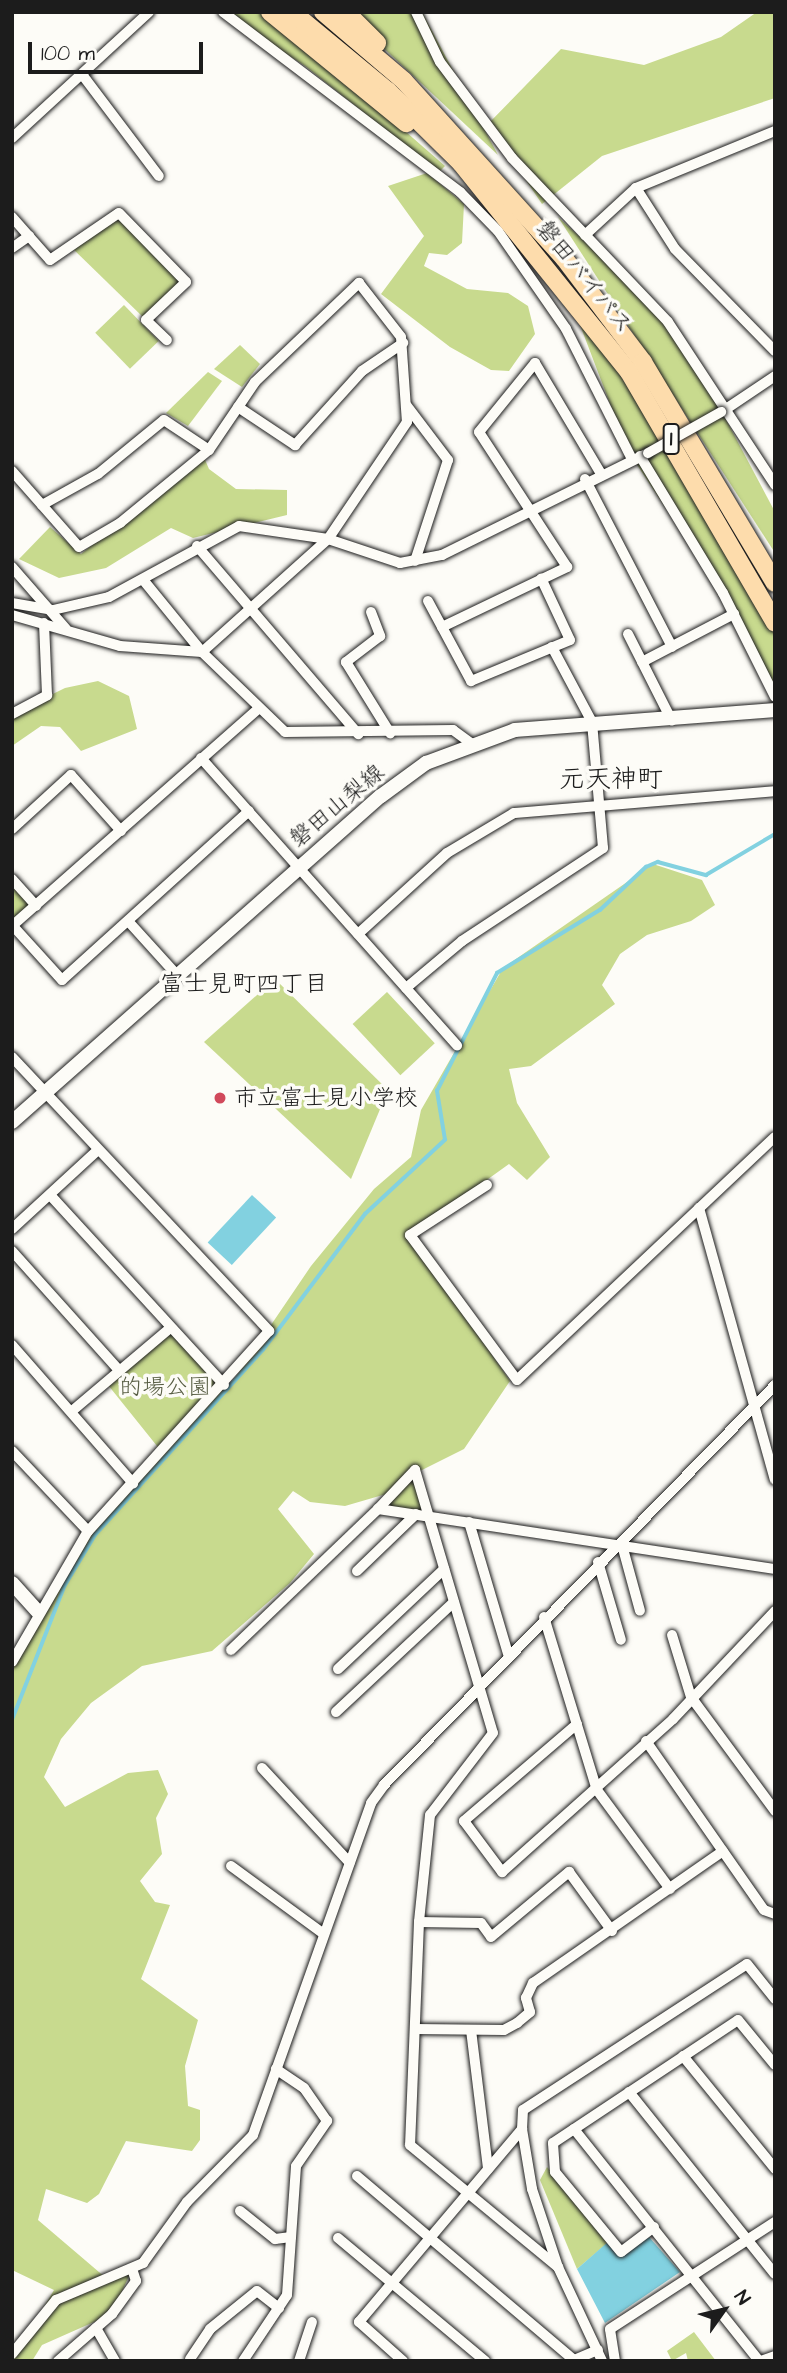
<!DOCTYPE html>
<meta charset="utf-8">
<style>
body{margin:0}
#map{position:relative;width:787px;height:2373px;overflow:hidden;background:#fdfcf7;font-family:"Architects Daughter","Klee One",sans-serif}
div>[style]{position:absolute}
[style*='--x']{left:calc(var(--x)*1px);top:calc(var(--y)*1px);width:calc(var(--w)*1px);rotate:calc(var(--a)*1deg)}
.green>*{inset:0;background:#c8da8e;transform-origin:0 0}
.water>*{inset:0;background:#82d1e0;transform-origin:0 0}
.stream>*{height:3.5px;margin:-1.75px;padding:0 1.75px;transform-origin:1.75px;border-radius:1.75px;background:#82d1e0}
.roads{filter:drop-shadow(0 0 2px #1c1c1c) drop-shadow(0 0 2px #1c1c1c)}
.street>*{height:10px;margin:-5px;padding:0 5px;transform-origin:5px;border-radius:5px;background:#fdfcf7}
.secondary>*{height:14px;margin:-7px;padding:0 7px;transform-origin:7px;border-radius:7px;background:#fdfcf7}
.highway>*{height:18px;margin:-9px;padding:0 9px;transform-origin:9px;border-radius:9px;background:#fddcac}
.bridges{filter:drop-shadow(0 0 2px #1c1c1c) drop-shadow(0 0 2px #1c1c1c)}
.street-bridge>*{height:10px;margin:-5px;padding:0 5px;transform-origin:5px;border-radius:5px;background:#fdfcf7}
.dots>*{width:19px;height:19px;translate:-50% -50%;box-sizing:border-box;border:4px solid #fdfcf7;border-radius:50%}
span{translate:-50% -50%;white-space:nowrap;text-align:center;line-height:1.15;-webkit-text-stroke:7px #fdfcf7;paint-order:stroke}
.shield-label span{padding:2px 5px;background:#fdfcf7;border:2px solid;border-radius:5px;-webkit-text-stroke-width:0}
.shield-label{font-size:21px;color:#1c1c1c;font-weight:700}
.street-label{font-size:23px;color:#1c1c1c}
.poi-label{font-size:23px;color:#1c1c1c}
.left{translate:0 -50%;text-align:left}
.park-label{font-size:23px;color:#585e44}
.neighbourhood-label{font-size:24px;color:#1c1c1c}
.quarter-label{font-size:26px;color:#1c1c1c}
.frame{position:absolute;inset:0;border:14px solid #1c1c1c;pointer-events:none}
.north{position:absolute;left:689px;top:2275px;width:70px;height:70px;-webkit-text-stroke:5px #fdfcf7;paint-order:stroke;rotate:56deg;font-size:19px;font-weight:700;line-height:28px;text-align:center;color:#1c1c1c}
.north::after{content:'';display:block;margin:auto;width:24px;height:32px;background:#1c1c1c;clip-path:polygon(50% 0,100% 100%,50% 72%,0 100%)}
.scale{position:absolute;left:28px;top:42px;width:175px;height:32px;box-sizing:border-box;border:4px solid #1c1c1c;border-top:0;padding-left:9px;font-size:21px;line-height:24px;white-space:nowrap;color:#1c1c1c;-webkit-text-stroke:5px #fdfcf7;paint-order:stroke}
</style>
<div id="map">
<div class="green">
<div style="clip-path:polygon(222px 12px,269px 12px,445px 166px,439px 172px,305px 66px)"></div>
<div style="clip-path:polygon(346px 12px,422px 12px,498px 155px,346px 13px)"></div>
<div style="clip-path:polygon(757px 12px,775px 12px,775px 98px,602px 156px,542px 204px,488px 124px,561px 49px,644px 65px,721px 37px)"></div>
<div style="clip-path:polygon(427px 173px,464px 204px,462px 243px,447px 255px,429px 253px,424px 266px,467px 289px,508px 293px,528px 306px,535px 334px,509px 371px,491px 370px,450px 347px,381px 294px,424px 236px,388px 186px)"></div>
<div style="clip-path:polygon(119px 213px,186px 282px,146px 320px,70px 246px)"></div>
<div style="clip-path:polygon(558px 217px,640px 292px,707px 384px,775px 512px,775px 553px)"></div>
<div style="clip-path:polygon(569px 296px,758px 590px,775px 624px,775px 698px,728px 603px,628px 451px)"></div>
<div style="left:124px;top:305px;width:50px;height:40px;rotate:46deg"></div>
<div style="clip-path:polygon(240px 345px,260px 364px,242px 387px,214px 369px)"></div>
<div style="clip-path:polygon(208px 372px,222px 381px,188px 426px,166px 413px)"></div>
<div style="clip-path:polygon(203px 455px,209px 469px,236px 489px,287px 490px,287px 515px,193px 538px,171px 528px,106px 568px,59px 578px,19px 559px,50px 527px,81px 554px)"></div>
<div style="clip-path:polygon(98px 681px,129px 696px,137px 729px,81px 751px,60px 727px,41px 726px,12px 746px,12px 714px,65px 688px)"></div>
<div style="clip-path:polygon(653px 864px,702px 880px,715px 905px,691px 921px,647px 935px,620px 954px,602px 985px,615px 1004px,531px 1066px,509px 1069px,517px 1103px,550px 1157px,527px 1180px,509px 1164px,410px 1235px,510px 1381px,464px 1449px,416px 1473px,428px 1515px,382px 1505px,393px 1492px,345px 1506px,310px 1502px,293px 1491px,278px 1509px,314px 1554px,290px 1583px,212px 1651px,142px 1666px,91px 1703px,61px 1739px,44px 1777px,65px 1807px,128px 1773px,158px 1770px,168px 1794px,156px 1818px,162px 1854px,140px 1881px,155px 1902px,170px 1905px,141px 1979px,198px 2020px,185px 2066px,188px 2106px,200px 2110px,200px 2140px,192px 2151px,126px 2141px,99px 2194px,87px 2203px,46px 2189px,38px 2220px,106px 2278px,132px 2269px,112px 2314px,42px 2345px,32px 2361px,12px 2361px,54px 2290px,12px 2270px,12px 1662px,88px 1531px,161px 1451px,104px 1380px,169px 1329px,223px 1387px,229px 1387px,311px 1266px,374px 1189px,411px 1157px,421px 1110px,503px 968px)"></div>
<div style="clip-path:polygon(12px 882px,36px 906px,12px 926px)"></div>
<div style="clip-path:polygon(275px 979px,388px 1090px,351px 1179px,204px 1042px)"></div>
<div style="left:387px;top:992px;width:70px;height:47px;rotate:47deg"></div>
<div style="clip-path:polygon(547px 2167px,611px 2240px,577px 2269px,540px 2180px)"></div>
<div style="clip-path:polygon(694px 2332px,716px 2361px,688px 2361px,686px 2353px,672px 2361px,667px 2351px)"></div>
</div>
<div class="water">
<div style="left:252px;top:1195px;width:33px;height:65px;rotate:43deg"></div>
<div style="clip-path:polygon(649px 2237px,680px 2272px,605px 2323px,577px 2269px,609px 2241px,622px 2256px)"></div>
</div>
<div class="stream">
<div style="--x:12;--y:1720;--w:145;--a:-68.6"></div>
<div style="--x:65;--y:1585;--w:58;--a:-59"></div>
<div style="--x:95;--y:1535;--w:250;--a:-47.8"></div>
<div style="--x:263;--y:1350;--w:170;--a:-53.1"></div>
<div style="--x:365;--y:1214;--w:109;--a:-42.8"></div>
<div style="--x:445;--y:1140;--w:50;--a:-99.3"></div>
<div style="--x:437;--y:1091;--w:132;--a:-63"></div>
<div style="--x:497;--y:973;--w:121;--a:-31.5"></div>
<div style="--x:600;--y:910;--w:63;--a:-43.1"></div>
<div style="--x:646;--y:867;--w:13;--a:-23"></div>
<div style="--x:658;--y:862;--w:50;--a:15.2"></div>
<div style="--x:706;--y:875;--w:80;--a:-30.7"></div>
</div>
<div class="roads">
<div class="street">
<div style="--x:223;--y:12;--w:298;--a:37.2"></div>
<div style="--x:460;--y:192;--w:54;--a:45.7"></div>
<div style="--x:498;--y:231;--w:119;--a:55.2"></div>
<div style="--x:566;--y:329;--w:146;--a:63.1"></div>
<div style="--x:416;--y:12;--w:55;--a:64.4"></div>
<div style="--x:440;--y:62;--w:120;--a:53.1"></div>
<div style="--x:512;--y:158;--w:226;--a:46.4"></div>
<div style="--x:668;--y:322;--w:195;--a:56.7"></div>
<div style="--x:84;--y:77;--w:124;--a:52.9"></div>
<div style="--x:12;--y:138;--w:186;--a:-42.6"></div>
<div style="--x:636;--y:188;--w:72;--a:57.4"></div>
<div style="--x:675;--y:249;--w:143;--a:45.6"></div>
<div style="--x:12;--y:217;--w:57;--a:48.5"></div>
<div style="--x:50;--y:260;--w:83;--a:-34.3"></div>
<div style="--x:119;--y:213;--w:96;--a:45.8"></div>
<div style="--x:186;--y:282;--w:55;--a:136.5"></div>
<div style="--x:146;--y:320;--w:29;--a:44"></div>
<div style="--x:585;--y:235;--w:69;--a:-42.7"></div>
<div style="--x:636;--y:188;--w:150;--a:-22.3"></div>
<div style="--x:12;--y:248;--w:21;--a:-35"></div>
<div style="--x:407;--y:406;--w:68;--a:52.8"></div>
<div style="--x:448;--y:460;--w:106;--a:108.1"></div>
<div style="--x:238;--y:407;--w:69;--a:33.7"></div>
<div style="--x:295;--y:445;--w:100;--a:-47.8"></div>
<div style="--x:362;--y:371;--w:50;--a:-34.3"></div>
<div style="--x:723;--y:411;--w:63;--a:-33.9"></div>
<div style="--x:640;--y:456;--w:160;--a:58.8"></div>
<div style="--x:723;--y:593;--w:116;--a:63.4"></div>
<div style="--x:12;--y:471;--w:101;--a:48.6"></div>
<div style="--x:79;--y:547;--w:48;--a:-30.3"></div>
<div style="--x:120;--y:523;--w:115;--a:-39.4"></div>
<div style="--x:209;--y:450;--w:82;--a:-55.9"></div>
<div style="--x:255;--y:382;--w:144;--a:-43.6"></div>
<div style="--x:359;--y:283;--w:68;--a:52.1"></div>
<div style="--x:401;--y:337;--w:85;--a:86"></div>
<div style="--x:407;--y:422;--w:141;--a:124"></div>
<div style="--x:328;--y:539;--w:169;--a:138.1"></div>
<div style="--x:202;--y:652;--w:90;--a:-129.2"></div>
<div style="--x:585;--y:479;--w:189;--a:62.6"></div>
<div style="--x:42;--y:505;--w:64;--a:-29"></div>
<div style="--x:98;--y:474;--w:85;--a:-39.3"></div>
<div style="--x:164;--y:420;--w:54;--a:33.7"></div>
<div style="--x:197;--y:546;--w:248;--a:49.4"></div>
<div style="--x:12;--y:567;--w:82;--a:48.9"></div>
<div style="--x:428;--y:601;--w:91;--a:61.7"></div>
<div style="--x:471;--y:681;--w:107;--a:-22.5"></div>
<div style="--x:570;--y:640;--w:68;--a:-115.1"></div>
<div style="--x:12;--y:603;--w:42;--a:9.7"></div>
<div style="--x:53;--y:610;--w:57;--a:-13.1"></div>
<div style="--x:109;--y:597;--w:148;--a:-28.6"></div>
<div style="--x:239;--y:526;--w:90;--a:8.3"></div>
<div style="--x:328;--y:539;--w:76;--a:18.4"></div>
<div style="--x:400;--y:563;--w:43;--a:-10.8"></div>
<div style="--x:442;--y:555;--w:230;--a:-26.3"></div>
<div style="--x:371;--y:612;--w:26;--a:69"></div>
<div style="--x:380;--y:636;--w:43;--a:142.6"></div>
<div style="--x:346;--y:662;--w:84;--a:58.2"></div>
<div style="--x:12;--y:615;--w:112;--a:16"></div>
<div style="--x:120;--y:646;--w:82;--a:4.2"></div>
<div style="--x:202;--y:652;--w:115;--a:43.9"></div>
<div style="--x:285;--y:732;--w:168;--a:-0.7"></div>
<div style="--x:453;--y:730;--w:22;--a:36"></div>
<div style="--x:442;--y:627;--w:139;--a:-25.6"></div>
<div style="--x:567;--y:567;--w:161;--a:-123.1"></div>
<div style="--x:479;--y:432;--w:89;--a:-50.9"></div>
<div style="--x:535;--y:363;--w:127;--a:59.2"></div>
<div style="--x:628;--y:634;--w:97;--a:63.2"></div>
<div style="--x:642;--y:662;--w:104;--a:-27.6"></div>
<div style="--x:12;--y:714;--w:40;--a:-28"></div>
<div style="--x:47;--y:695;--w:72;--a:-92.4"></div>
<div style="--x:201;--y:758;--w:385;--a:48.3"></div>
<div style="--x:12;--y:829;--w:80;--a:-42.5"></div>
<div style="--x:71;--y:775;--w:75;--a:48.2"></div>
<div style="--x:12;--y:879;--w:36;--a:48"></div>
<div style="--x:128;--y:921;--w:73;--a:47.8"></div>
<div style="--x:12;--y:926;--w:328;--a:-41.4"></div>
<div style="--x:13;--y:926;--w:73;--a:47.8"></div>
<div style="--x:62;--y:980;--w:252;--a:-42.1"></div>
<div style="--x:358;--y:934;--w:120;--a:-42.3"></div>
<div style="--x:447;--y:853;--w:78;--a:-30.8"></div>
<div style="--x:514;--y:813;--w:262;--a:-4.8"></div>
<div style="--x:406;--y:988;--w:73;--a:-40"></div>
<div style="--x:462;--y:941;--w:169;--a:-33.4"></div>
<div style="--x:603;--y:848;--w:126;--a:-95"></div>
<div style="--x:592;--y:722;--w:85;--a:-118.1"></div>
<div style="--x:12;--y:1057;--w:376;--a:46.8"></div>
<div style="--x:269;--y:1331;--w:270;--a:132.1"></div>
<div style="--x:88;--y:1531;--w:151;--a:120.1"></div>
<div style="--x:487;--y:1185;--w:92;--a:147"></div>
<div style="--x:410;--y:1235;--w:180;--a:53.6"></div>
<div style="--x:517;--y:1380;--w:354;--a:-43.3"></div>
<div style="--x:51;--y:1196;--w:256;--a:47.5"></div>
<div style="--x:699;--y:1208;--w:282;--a:74.4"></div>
<div style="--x:12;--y:1229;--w:117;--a:-42.6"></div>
<div style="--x:12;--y:1251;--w:157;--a:48.1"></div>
<div style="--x:12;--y:1345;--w:184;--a:48.8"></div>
<div style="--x:72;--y:1411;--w:127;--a:-40.2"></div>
<div style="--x:12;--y:1451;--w:110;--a:46.5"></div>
<div style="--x:378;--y:1509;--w:54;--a:-46.5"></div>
<div style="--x:415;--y:1470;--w:274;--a:73.5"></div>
<div style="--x:493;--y:1733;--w:103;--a:127.5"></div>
<div style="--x:430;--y:1815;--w:108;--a:95.9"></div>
<div style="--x:419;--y:1922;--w:223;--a:92.3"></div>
<div style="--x:410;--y:2145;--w:192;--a:39.5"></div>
<div style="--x:469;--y:1522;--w:138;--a:73.5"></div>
<div style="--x:622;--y:1545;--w:68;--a:74.7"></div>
<div style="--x:598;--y:1562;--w:81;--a:73.6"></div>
<div style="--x:357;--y:1571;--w:82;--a:-44"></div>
<div style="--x:544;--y:1617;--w:181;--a:73"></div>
<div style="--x:597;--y:1790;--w:123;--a:53.6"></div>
<div style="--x:672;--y:1635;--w:65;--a:73"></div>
<div style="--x:691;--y:1697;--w:142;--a:53.6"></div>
<div style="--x:231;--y:1650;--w:204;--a:-43.8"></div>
<div style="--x:378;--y:1509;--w:402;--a:8.6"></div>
<div style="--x:338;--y:1669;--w:146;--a:-43.3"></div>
<div style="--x:336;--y:1712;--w:161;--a:-43"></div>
<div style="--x:577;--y:1724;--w:149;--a:139.4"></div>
<div style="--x:464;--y:1821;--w:64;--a:53.3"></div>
<div style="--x:502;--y:1872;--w:229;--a:-41.8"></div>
<div style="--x:673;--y:1719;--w:149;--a:-46.6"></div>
<div style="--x:646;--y:1741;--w:206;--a:55.1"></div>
<div style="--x:764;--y:1910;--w:12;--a:20"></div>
<div style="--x:262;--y:1768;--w:129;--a:47.2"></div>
<div style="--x:231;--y:1866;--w:115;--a:36.2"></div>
<div style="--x:419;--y:1922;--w:62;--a:0.9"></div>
<div style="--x:481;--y:1923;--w:17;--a:54"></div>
<div style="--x:491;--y:1937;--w:102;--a:-39.8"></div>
<div style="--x:569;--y:1872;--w:73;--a:53.9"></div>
<div style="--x:415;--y:2029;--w:89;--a:0.6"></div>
<div style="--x:504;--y:2030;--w:15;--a:-28"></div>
<div style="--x:517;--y:2023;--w:17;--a:-40"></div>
<div style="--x:530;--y:2012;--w:15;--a:-106"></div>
<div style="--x:526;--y:1998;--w:17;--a:-65"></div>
<div style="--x:533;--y:1983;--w:231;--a:-34.8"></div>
<div style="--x:471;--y:2030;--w:140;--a:83"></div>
<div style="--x:683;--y:2056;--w:146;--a:50.8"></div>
<div style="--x:629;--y:2092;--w:233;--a:51.3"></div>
<div style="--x:522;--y:2129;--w:61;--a:80.5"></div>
<div style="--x:532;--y:2189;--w:82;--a:71.6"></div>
<div style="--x:558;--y:2267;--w:104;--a:64.9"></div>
<div style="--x:574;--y:2129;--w:297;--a:51.4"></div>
<div style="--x:357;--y:2176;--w:285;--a:40.3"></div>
<div style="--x:574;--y:2360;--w:26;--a:-23"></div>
<div style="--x:240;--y:2211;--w:45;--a:38.7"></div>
<div style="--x:275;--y:2239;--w:16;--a:-7"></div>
<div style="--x:654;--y:2227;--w:41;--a:142.9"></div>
<div style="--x:621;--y:2252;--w:104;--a:-129.5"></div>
<div style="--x:555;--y:2172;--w:29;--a:-94"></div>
<div style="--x:553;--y:2143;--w:222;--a:-33.6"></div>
<div style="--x:738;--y:2020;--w:58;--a:50.6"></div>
<div style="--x:338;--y:2238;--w:192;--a:39.9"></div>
<div style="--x:96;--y:2328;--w:38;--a:60"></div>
<div style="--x:12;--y:2354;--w:70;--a:-50.8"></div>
<div style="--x:56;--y:2300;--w:95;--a:-23"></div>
<div style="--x:143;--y:2263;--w:75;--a:-54.2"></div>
<div style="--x:187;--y:2202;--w:94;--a:-45.4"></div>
<div style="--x:253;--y:2135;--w:352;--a:-70.4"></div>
<div style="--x:371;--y:1803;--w:22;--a:-54"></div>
<div style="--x:384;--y:1785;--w:559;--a:-45.65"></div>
<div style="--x:190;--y:2359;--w:36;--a:-56"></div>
<div style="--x:210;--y:2329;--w:60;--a:-39"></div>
<div style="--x:257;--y:2291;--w:28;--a:38"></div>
<div style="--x:58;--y:2361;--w:72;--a:-41"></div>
<div style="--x:112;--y:2314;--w:41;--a:-54"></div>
<div style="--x:136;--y:2281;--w:13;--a:-108"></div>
<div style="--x:243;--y:2361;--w:79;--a:-56.3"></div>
<div style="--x:287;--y:2295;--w:129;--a:-86"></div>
<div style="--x:296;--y:2166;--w:55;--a:-55.4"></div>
<div style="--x:327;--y:2121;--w:40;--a:-124.9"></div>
<div style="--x:304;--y:2088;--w:34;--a:-146"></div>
<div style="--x:299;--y:2361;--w:41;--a:-71.6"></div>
<div style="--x:403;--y:2361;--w:59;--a:-138.4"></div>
<div style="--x:359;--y:2322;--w:253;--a:-49.8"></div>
<div style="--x:522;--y:2129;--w:19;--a:-87"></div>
<div style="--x:523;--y:2110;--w:267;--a:-33.1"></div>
<div style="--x:747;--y:1964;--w:45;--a:51.3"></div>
<div style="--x:615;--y:2361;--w:32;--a:-99"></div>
<div style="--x:610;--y:2329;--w:197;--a:-33"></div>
<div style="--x:761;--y:2361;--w:15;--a:-20"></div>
</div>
<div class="secondary">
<div style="--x:12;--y:1122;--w:492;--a:-41.5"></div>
<div style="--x:381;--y:796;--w:56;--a:-36.3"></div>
<div style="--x:426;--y:763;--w:95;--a:-20.3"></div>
<div style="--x:515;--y:730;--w:261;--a:-4.4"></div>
<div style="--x:12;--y:1583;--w:38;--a:48"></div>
</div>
<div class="highway">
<div style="--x:270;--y:12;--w:176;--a:39.2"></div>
<div style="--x:292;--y:12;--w:124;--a:39.5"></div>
<div style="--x:388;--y:91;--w:103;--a:44.6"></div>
<div style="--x:461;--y:163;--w:268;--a:51.2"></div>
<div style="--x:629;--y:372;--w:290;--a:59.8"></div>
<div style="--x:323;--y:12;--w:106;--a:40.4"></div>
<div style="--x:404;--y:81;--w:239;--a:47.9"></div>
<div style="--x:564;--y:258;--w:131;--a:52.8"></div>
<div style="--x:643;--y:362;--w:257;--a:59.2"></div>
<div style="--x:346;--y:12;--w:44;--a:45"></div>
</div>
</div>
<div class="bridges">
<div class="street-bridge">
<div style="--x:648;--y:453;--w:84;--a:-29.3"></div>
</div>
</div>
<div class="dots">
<div style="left:220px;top:1098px;background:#d1495b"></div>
</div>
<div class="shield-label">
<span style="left:671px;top:439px">1</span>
</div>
<div class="street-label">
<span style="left:584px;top:277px;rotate:51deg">磐田バイパス</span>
<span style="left:337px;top:806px;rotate:-40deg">磐田山梨線</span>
</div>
<div class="poi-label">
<span class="left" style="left:234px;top:1098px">市立富士見小学校</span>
</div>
<div class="park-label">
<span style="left:165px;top:1387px">的場公園</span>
</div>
<div class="neighbourhood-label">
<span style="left:244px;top:985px">富士見町四丁目</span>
</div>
<div class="quarter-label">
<span style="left:611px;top:780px">元天神町</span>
</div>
<div class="frame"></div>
<div class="north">N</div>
<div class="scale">100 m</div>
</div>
